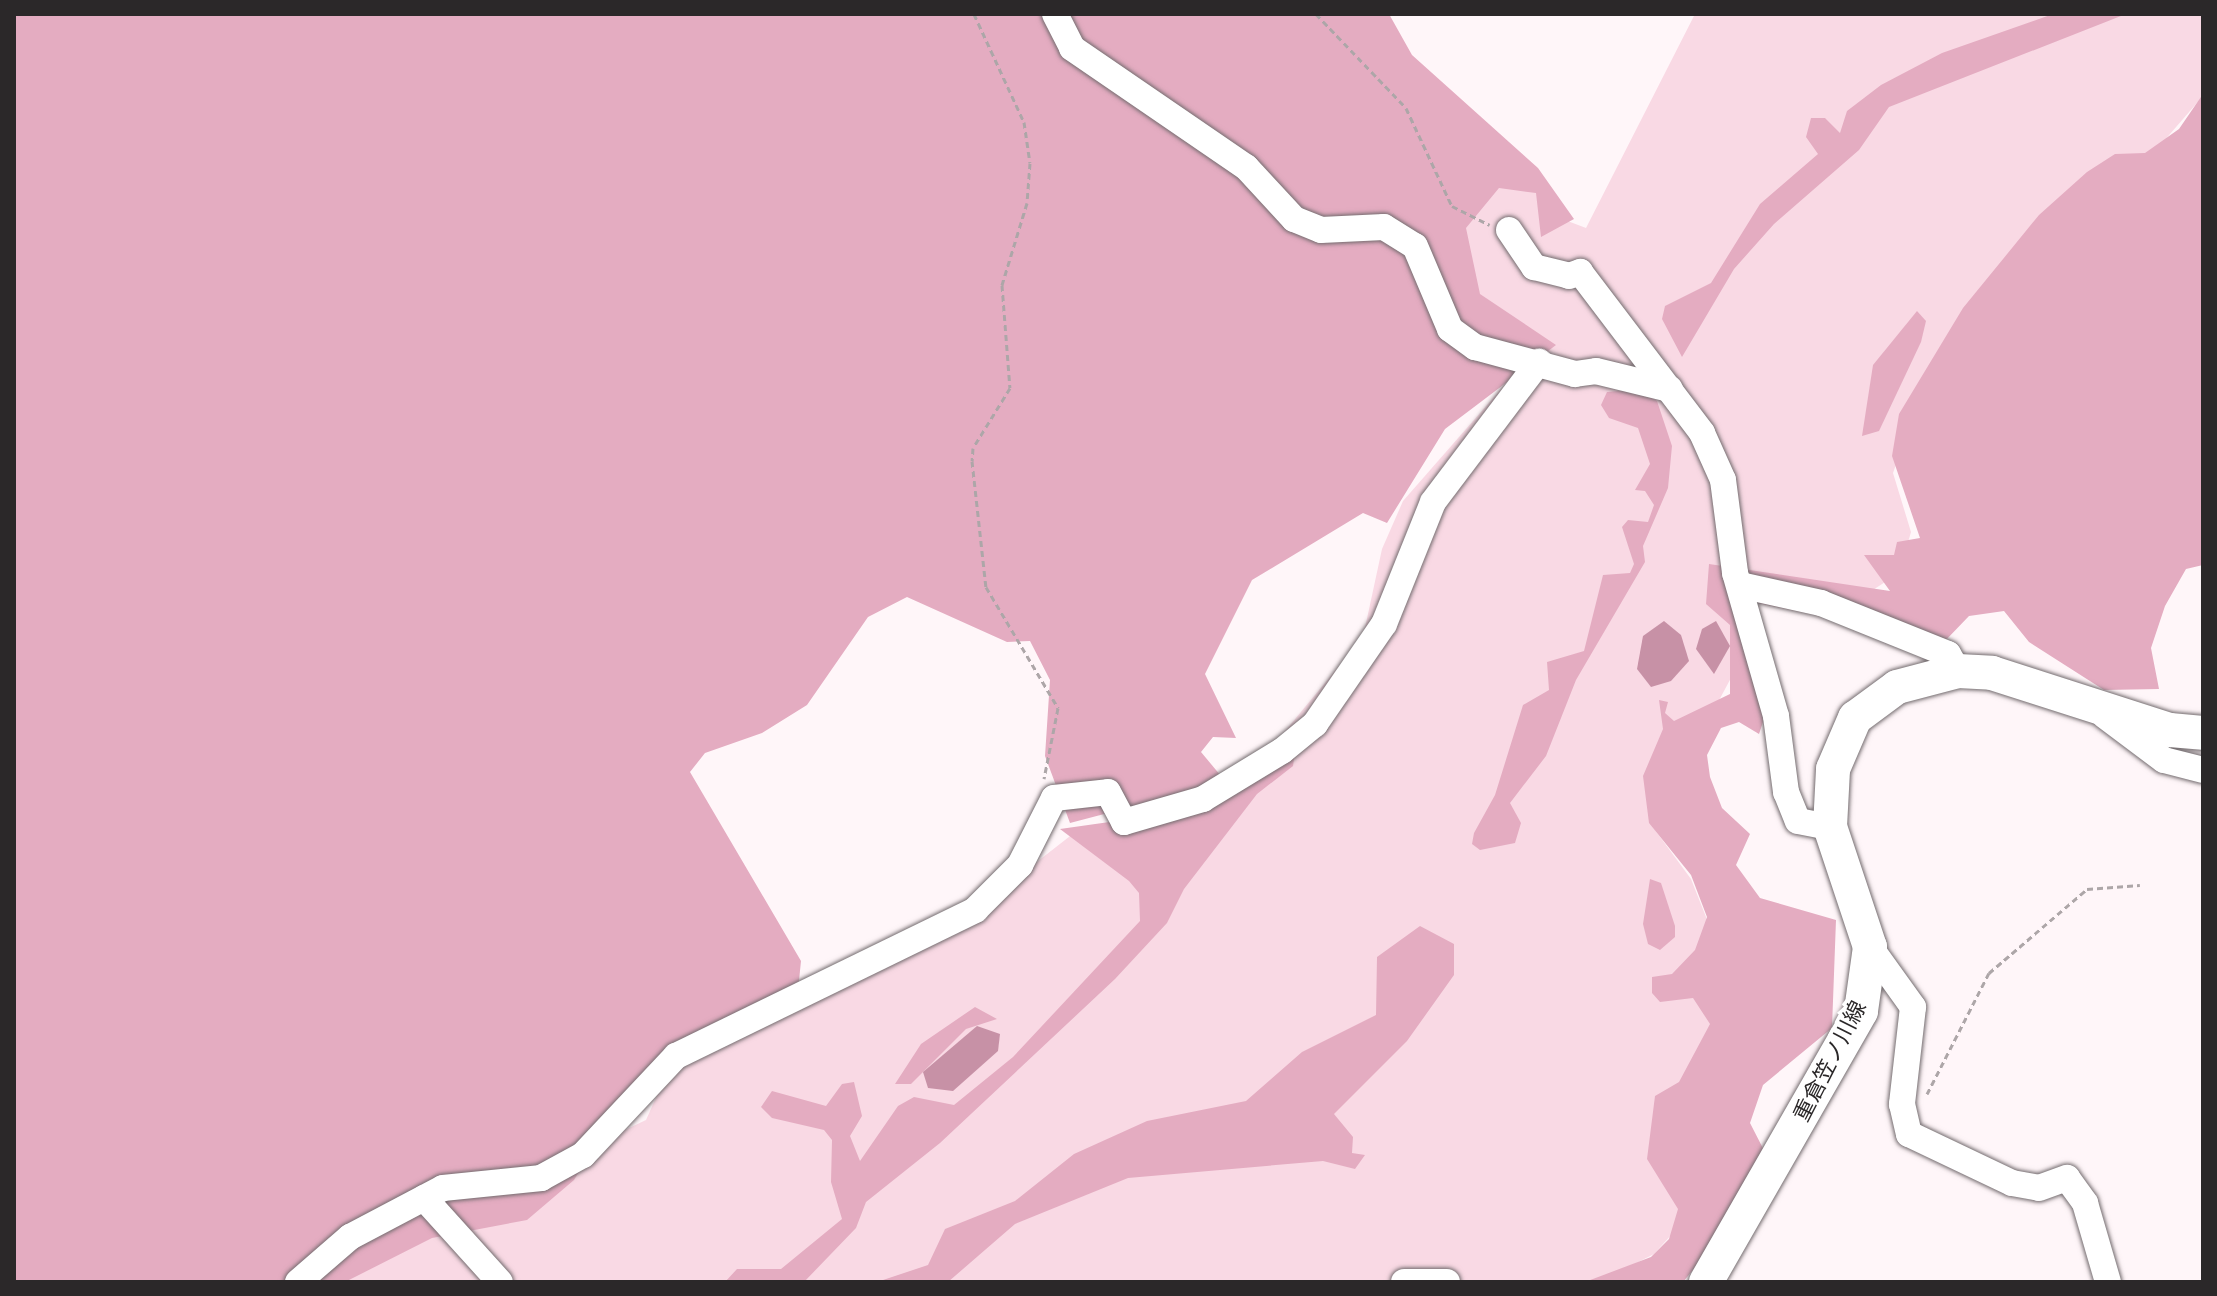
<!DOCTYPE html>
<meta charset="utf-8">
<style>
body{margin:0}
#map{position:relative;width:2217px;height:1296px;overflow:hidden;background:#fff6f9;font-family:"Space Grotesk","Noto Sans JP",sans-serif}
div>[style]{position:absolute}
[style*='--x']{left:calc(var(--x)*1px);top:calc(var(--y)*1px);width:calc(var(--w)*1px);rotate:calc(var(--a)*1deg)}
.green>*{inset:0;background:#f9d9e4}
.forest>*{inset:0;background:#e4acc1}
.water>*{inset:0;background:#c791a6}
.path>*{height:3px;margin-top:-1.5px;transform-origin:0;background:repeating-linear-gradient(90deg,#ada6a8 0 6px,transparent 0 10px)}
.roads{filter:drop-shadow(0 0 2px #746c6f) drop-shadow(0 0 2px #746c6f)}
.minor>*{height:26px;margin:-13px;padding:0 13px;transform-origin:13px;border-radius:13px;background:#fff}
.major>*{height:34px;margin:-17px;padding:0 17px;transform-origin:17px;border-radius:17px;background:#fff}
span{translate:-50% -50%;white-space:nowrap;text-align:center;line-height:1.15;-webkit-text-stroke:7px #fff;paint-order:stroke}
.street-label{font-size:22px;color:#2b2829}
.frame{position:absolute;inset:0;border:16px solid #2b2829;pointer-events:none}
</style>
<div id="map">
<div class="green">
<div style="clip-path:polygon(1695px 14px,2203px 14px,2203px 96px,1905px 439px,1893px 473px,1911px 532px,1899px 573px,1859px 599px,1743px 573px,1732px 676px,1652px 826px,1691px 879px,1706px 917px,1718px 1021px,1710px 1043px,1667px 1102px,1681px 1224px,1654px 1254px,1599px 1282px,305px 1282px,646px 1120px,672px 1062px,1015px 879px,1074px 833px,1151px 821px,1281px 736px,1363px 637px,1382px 549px,1403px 501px,1508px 381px,1468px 277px,1460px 226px,1495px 189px,1538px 178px,1565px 220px,1586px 228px)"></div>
</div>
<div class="forest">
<div style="clip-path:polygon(14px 14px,1389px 14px,1412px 55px,1538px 168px,1574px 219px,1541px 237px,1536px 193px,1499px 188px,1466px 228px,1480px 294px,1556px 345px,1445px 429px,1387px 523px,1363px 513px,1252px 580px,1205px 674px,1236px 738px,1213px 737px,1201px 752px,1226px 782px,1070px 823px,1045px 756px,1050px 680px,1030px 641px,1007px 642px,907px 597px,868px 617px,807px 705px,762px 733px,705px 753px,690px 772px,801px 961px,796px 1010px,629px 1091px,574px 1180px,527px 1220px,432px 1238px,345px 1282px,14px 1282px)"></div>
<div style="clip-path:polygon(2053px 14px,2126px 14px,1889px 107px,1859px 150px,1774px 224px,1734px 269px,1682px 357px,1662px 319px,1665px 306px,1711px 283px,1760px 204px,1818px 154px,1806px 137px,1811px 118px,1825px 118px,1840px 133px,1847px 111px,1881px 85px,1942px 53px)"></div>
<div style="clip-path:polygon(2203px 94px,2203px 565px,2186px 569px,2165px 606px,2151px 648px,2159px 689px,2104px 690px,2029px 642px,2004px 611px,1969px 616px,1944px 642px,1748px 601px,1770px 701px,1759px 734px,1739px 722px,1721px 728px,1707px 755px,1710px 777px,1722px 808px,1750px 834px,1736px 865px,1760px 898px,1836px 920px,1832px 1028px,1763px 1085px,1750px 1123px,1770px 1162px,1760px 1189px,1683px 1282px,1585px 1282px,1651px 1257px,1669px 1239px,1678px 1209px,1647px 1159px,1655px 1096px,1679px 1082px,1710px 1024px,1693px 998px,1660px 1002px,1652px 993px,1652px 977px,1672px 974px,1695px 950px,1707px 917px,1691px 875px,1649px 823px,1643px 776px,1663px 729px,1659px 700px,1668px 702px,1665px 713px,1674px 721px,1730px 694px,1730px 625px,1706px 604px,1709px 564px,1890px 591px,1864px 555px,1894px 555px,1897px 542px,1920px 538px,1892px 456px,1899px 414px,1963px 308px,2039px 215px,2087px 172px,2115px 154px,2145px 153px,2179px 129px)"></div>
<div style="clip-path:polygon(1917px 311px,1926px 321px,1921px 342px,1879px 431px,1862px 436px,1873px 365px)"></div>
<div style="clip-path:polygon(1639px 389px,1657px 401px,1672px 446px,1668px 488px,1643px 546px,1645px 562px,1576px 680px,1546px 756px,1510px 803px,1521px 823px,1515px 843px,1480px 850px,1472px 844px,1474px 833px,1495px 795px,1523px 705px,1549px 690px,1547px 662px,1584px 651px,1603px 575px,1630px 573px,1634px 564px,1622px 527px,1628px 520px,1648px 522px,1654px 505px,1645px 491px,1635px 490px,1650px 464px,1638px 428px,1609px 418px,1601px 405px,1607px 392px)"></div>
<div style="clip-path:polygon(1295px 752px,1293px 766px,1257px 794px,1184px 889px,1167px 923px,1115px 979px,940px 1143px,866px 1202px,856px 1228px,804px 1282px,725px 1282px,737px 1269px,781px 1269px,842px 1219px,831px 1182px,832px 1140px,824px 1130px,772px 1118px,761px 1107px,772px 1091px,826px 1106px,842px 1084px,854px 1082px,862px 1116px,850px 1136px,860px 1161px,898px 1106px,914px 1097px,954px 1105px,1013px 1057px,1140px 921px,1139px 893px,1129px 881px,1060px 829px,1201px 809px)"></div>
<div style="clip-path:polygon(1650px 879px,1661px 883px,1675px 926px,1675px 937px,1660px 950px,1648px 944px,1643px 924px)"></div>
<div style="clip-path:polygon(1420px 926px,1454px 944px,1454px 975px,1407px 1041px,1334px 1114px,1353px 1137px,1352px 1153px,1365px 1155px,1355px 1169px,1323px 1161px,1128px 1178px,1015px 1224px,948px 1282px,877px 1282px,928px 1265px,945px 1229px,1015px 1201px,1074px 1154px,1147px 1121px,1246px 1101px,1302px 1052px,1376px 1015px,1377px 957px)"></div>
<div style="clip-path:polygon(975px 1007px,997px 1019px,966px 1029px,911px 1084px,895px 1084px,921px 1044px)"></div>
</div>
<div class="water">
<div style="clip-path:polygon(1664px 621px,1681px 635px,1689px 661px,1671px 681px,1651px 687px,1637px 669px,1643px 636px)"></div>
<div style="clip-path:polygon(1716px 621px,1730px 646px,1714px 674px,1696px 649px,1702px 629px)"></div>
<div style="clip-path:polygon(977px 1026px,1000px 1034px,998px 1051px,953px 1091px,928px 1088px,923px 1072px)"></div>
</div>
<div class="path">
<div style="--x:974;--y:14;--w:119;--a:65.2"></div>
<div style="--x:1024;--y:122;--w:41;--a:81.7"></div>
<div style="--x:1030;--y:163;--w:40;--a:94.3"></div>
<div style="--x:1027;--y:203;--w:86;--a:107"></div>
<div style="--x:1002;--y:285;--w:103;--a:85.6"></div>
<div style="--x:1010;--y:388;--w:70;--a:121.7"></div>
<div style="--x:973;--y:448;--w:13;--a:94"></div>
<div style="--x:972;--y:461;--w:127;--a:83.7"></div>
<div style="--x:986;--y:587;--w:141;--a:59.2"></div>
<div style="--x:1058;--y:708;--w:72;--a:101.2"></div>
<div style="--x:1316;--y:14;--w:130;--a:46.2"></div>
<div style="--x:1406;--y:108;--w:108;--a:64.9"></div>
<div style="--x:1452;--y:206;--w:42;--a:26.6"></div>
<div style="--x:1927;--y:1094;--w:136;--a:-62.9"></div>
<div style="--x:1989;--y:973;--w:129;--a:-40.6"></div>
<div style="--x:2087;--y:889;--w:53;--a:-4.3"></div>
</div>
<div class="roads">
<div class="minor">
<div style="--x:1055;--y:14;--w:38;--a:63"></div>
<div style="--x:1072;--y:48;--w:211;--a:34.4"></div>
<div style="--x:1246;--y:167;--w:71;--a:47.3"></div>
<div style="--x:1294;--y:219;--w:29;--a:22"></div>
<div style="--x:1321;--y:230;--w:63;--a:-2.7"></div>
<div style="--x:1384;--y:227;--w:36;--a:32"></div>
<div style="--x:1415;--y:246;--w:90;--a:67.1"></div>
<div style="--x:1450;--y:329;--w:31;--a:36"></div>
<div style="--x:1475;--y:347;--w:104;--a:15.1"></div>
<div style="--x:1575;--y:374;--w:21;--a:-8"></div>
<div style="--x:1596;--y:371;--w:76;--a:13.7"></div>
<div style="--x:1509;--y:230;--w:45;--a:56"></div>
<div style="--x:1534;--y:267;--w:36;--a:14"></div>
<div style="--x:1569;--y:276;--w:12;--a:-20"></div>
<div style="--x:1580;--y:272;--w:202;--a:52.8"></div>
<div style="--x:1702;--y:433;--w:51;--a:65.9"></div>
<div style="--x:1723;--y:480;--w:94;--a:82.6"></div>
<div style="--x:1735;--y:573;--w:149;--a:74"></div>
<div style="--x:1776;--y:716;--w:77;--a:82.5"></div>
<div style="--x:1786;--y:792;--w:31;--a:68"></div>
<div style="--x:1798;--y:821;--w:33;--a:11"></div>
<div style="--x:1740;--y:585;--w:83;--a:12.5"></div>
<div style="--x:1821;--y:603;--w:137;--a:21.9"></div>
<div style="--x:1948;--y:654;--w:20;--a:60"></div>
<div style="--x:2104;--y:715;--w:75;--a:36.9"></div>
<div style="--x:2164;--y:760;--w:40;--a:14.4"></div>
<div style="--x:1870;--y:947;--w:74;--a:54.4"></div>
<div style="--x:1913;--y:1007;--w:98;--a:96.5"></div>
<div style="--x:1902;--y:1104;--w:31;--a:77"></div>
<div style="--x:1909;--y:1134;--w:114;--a:25.4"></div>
<div style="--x:2012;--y:1183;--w:27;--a:10"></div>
<div style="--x:2039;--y:1188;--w:30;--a:-20"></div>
<div style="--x:2067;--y:1178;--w:31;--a:54"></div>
<div style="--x:2085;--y:1203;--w:82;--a:73.8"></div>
<div style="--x:424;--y:1198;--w:113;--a:47.9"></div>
<div style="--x:298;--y:1282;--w:69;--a:-40.9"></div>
<div style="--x:350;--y:1237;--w:105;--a:-27.8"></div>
<div style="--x:443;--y:1188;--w:99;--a:-5.8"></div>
<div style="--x:541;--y:1178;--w:48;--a:-28.7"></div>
<div style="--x:583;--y:1155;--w:136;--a:-46.8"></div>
<div style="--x:676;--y:1056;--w:333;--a:-26"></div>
<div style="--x:975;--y:910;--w:64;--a:-45"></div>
<div style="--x:1020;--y:865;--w:75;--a:-63.1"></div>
<div style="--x:1054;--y:798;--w:54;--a:-6.3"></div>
<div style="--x:1108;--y:792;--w:34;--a:62"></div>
<div style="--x:1124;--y:822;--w:82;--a:-16.2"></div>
<div style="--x:1203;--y:799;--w:92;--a:-31.3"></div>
<div style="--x:1282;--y:751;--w:43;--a:-39.3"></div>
<div style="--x:1315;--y:724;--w:121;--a:-55.4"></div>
<div style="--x:1384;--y:624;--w:131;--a:-68.1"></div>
<div style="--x:1433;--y:502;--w:176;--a:-52.9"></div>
<div style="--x:1404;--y:1282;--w:43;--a:0"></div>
</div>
<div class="major">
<div style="--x:1706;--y:1282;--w:312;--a:-60.2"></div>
<div style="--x:1861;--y:1011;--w:65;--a:-82"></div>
<div style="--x:1870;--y:947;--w:126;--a:-108.4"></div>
<div style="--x:1830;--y:827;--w:58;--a:-87"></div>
<div style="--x:1833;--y:769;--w:56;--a:-66.7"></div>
<div style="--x:1855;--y:718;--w:52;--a:-36.4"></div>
<div style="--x:1897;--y:687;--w:63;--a:-14.7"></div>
<div style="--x:1958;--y:671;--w:34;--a:3"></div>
<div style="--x:1992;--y:673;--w:187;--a:17.8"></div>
<div style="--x:2170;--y:730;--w:33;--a:5"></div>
</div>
</div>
<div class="street-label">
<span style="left:1830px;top:1061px;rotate:-63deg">重倉笠ノ川線</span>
</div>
<div class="frame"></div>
</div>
